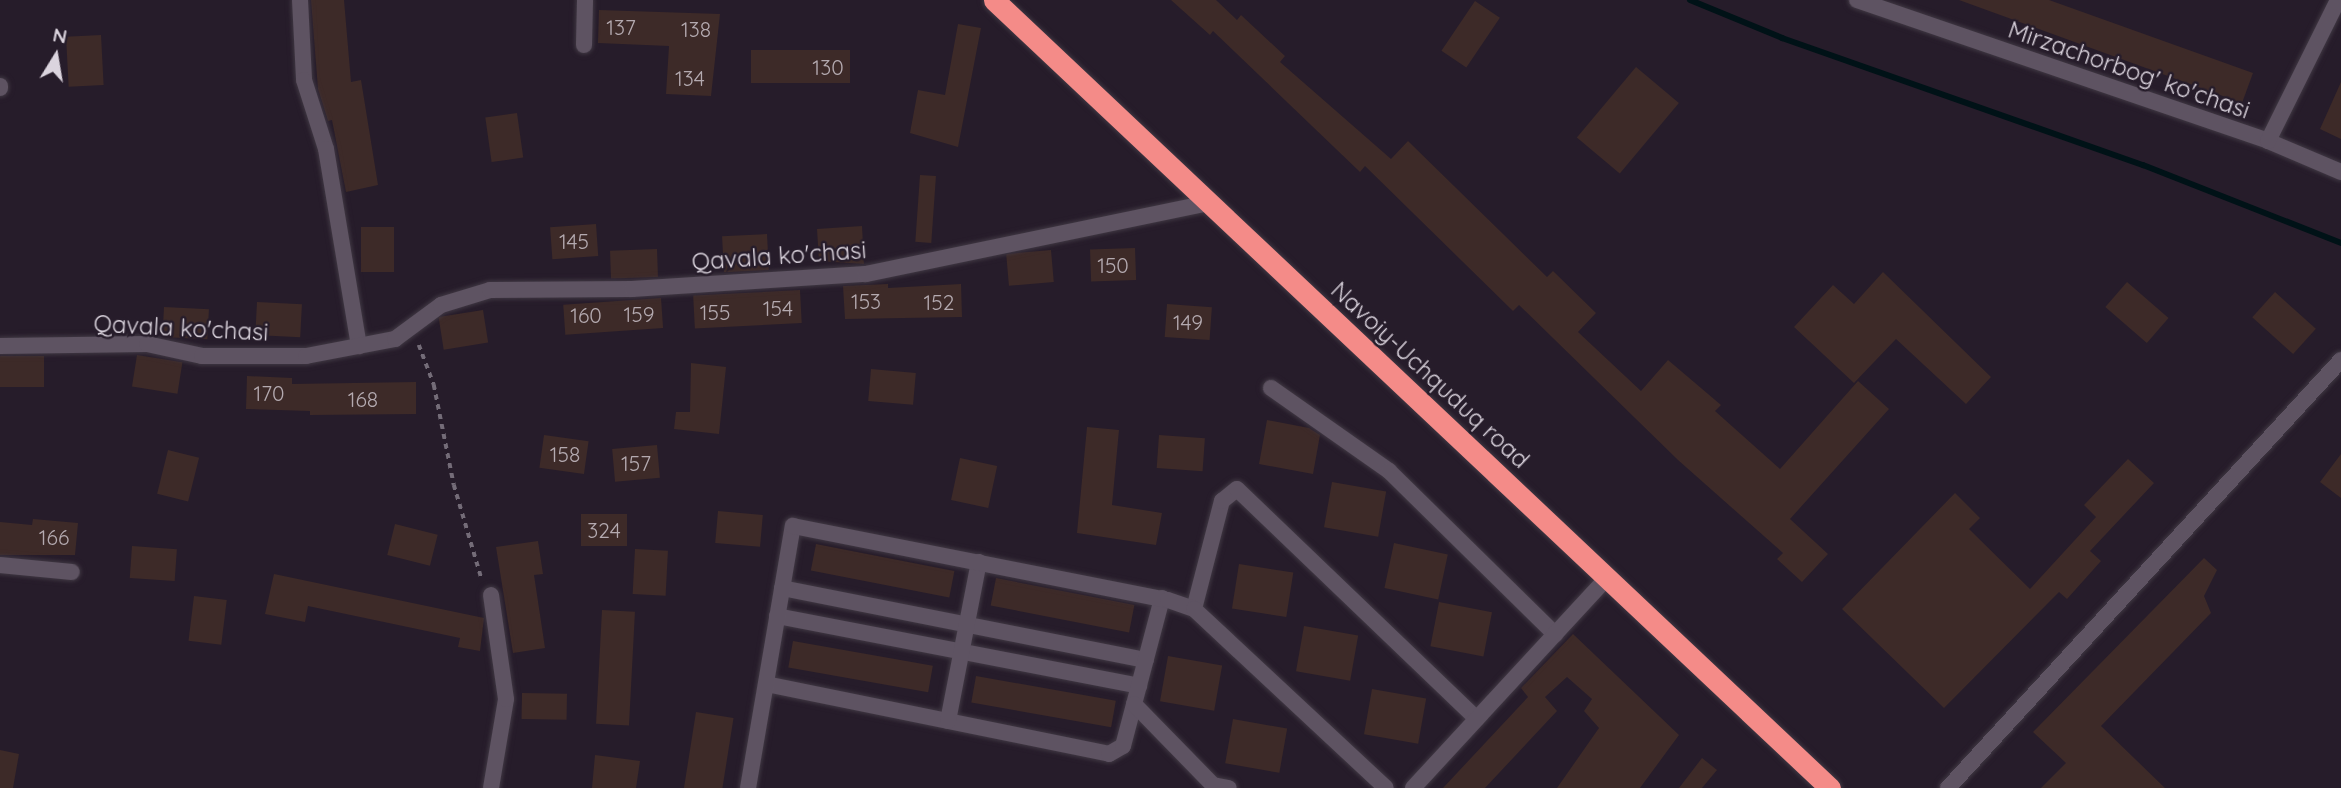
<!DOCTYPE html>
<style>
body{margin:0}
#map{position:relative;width:2341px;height:788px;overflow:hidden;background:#261c2a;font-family:Quicksand,sans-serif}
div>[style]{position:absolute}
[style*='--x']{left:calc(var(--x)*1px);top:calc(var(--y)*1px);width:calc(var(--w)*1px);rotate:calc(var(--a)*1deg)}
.stream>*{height:6px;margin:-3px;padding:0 3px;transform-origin:3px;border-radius:3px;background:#001217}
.building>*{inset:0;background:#3d2a28;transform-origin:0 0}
.path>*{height:3.5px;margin-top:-1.75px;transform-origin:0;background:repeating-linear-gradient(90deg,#746c78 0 5px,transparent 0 10px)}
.roads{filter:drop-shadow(0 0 2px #403843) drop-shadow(0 0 2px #403843)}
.street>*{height:16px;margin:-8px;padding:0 8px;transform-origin:8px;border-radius:8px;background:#5e5362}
.highway>*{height:21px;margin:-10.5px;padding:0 10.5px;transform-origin:10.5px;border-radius:10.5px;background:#f48b88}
span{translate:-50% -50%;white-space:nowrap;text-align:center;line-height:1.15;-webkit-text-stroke:5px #261c2a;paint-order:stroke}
.number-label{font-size:21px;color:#b4aab0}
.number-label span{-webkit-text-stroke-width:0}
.street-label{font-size:24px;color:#dbd4de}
.north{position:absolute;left:21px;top:21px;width:70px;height:70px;-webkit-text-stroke:5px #261c2a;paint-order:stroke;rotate:11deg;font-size:19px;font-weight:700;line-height:28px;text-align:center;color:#dbd4de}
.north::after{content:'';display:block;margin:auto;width:24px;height:32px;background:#dbd4de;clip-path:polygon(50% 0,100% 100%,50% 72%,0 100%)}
</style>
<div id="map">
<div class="stream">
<div style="--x:1690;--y:0;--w:100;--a:22.4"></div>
<div style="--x:1782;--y:38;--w:383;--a:19.4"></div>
<div style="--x:2143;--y:165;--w:213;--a:21.5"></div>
</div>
<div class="building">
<div style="clip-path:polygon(311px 0,344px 0,351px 82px,361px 80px,378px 185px,346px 192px,332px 120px,328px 121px,318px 89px)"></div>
<div style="clip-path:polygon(1171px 0,1216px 0,1237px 20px,1241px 15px,1285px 56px,1280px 62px,1391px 159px,1408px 141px,1547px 277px,1553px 271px,1596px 313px,1578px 332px,1641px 391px,1668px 360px,1721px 405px,1715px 411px,1780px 469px,1858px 381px,1889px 409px,1790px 519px,1828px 554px,1802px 582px,1777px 559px,1783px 553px,1678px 460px,1519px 305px,1513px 311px,1365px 166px,1360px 172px,1213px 31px,1210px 35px)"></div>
<div style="clip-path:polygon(1959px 0,2049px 0,2253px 73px,2242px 103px)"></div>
<div style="left:1475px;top:1px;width:30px;height:60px;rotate:34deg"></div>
<div style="clip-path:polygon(599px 10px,720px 14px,711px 96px,666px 94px,669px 46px,598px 43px)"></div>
<div style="clip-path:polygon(958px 24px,981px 28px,958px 147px,910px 133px,918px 90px,945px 95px)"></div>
<div style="left:101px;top:35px;width:50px;height:35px;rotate:87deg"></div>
<div style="left:751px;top:50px;width:99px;height:33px"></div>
<div style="left:1636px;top:67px;width:56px;height:92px;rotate:40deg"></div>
<div style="clip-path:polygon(2341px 82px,2341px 139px,2320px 129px)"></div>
<div style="left:517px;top:113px;width:45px;height:32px;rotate:82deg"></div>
<div style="left:920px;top:175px;width:16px;height:67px;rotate:4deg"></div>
<div style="left:596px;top:224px;width:32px;height:46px;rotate:86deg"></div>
<div style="clip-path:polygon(862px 226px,864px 264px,819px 261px,817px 229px)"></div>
<div style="left:361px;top:227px;width:33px;height:45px"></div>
<div style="left:767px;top:234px;width:36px;height:45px;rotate:87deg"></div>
<div style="left:1135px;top:248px;width:32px;height:45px;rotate:88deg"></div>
<div style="left:657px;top:249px;width:28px;height:47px;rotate:88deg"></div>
<div style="left:1051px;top:250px;width:32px;height:45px;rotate:85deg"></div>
<div style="clip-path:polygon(1883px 272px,1991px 377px,1966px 404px,1896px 339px,1854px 383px,1794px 327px,1833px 285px,1854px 304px)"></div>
<div style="left:2127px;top:282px;width:55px;height:33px;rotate:41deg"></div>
<div style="clip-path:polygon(888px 284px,888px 288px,961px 284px,962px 317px,845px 319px,843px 286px)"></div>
<div style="left:800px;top:290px;width:33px;height:107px;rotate:87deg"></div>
<div style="left:2275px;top:292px;width:55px;height:34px;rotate:42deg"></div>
<div style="left:661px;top:298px;width:30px;height:98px;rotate:86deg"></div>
<div style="left:257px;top:302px;width:45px;height:33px;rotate:3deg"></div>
<div style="left:1167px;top:304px;width:45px;height:33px;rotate:4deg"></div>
<div style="left:164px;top:307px;width:45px;height:30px;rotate:3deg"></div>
<div style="left:483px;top:310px;width:33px;height:45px;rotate:81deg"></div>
<div style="left:137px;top:355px;width:46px;height:32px;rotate:9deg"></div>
<div style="left:0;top:356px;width:44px;height:31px"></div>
<div style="clip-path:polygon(691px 363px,726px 367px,719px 434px,674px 429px,676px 412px,690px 412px)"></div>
<div style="left:871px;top:369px;width:45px;height:32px;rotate:5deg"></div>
<div style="clip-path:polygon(247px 376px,292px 378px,292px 384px,416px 382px,416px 414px,310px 415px,310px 411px,246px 409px)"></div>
<div style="clip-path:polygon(1267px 420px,1309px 428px,1320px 435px,1313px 474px,1259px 464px)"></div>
<div style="clip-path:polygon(1087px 427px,1119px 430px,1112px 505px,1162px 513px,1156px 545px,1077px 533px)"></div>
<div style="left:544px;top:435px;width:45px;height:33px;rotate:8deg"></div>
<div style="left:1159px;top:435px;width:46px;height:33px;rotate:4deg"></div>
<div style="left:657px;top:445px;width:33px;height:45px;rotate:85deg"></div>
<div style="left:168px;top:450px;width:32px;height:45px;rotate:14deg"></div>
<div style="clip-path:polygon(2341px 454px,2341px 498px,2320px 482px)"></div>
<div style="left:960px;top:458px;width:38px;height:43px;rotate:12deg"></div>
<div style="clip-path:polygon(2128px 459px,2154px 483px,2090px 551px,2101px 561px,2067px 599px,2059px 592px,1944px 708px,1842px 609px,1955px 493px,1980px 518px,1969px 529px,2030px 589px,2096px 517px,2084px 505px)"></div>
<div style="left:1332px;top:482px;width:55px;height:46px;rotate:10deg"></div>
<div style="left:718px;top:511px;width:45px;height:32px;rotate:5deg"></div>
<div style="left:581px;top:514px;width:46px;height:32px"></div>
<div style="clip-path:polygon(33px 519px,78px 523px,75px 555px,0 555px,0 522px,32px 525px)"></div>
<div style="left:395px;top:524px;width:44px;height:32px;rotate:14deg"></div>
<div style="clip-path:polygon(538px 541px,543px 574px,534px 575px,545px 648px,513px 653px,496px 547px)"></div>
<div style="left:1394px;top:543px;width:55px;height:46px;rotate:12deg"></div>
<div style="left:816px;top:544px;width:141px;height:27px;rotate:11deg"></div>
<div style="left:132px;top:546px;width:45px;height:32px;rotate:4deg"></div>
<div style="left:635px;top:549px;width:33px;height:45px;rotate:3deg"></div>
<div style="clip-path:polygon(2204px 558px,2217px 570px,2204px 596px,2211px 613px,2101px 726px,2165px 788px,2041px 788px,2066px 763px,2033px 732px)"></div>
<div style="left:1239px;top:564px;width:55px;height:45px;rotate:9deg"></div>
<div style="clip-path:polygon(274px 574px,484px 618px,480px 651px,458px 647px,460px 638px,308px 606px,305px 622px,265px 614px)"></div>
<div style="left:996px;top:578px;width:141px;height:28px;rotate:11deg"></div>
<div style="left:194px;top:596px;width:33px;height:45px;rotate:7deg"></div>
<div style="left:1439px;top:602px;width:54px;height:45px;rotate:11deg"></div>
<div style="left:602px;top:610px;width:33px;height:114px;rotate:3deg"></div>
<div style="left:1304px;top:626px;width:55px;height:46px;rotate:10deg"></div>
<div style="clip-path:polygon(1573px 634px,1679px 735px,1640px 788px,1557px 788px,1599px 728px,1584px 711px,1592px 699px,1567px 677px,1545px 697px,1557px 711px,1485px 788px,1443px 788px,1528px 697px,1521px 688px)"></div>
<div style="left:793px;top:641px;width:142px;height:27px;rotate:10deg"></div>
<div style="left:1168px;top:656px;width:55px;height:46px;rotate:10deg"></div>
<div style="left:976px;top:676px;width:142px;height:27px;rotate:10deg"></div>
<div style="left:1372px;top:689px;width:55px;height:46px;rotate:10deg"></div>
<div style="left:522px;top:693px;width:45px;height:26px;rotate:1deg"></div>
<div style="left:696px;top:712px;width:38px;height:77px;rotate:9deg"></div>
<div style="left:1233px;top:719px;width:55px;height:45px;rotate:10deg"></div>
<div style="clip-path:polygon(0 750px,19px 754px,13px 788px,0 788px)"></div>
<div style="clip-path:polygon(595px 755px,640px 761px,636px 788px,592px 788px)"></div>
<div style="clip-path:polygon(1702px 758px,1717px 770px,1702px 788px,1679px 788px)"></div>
</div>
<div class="path">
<div style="--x:419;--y:345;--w:43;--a:69.4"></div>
<div style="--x:434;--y:385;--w:102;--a:78.7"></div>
<div style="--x:454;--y:485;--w:99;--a:73.6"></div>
</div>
<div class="roads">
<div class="street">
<div style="--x:300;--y:0;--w:80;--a:87.1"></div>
<div style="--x:304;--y:80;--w:72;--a:72.3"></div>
<div style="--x:326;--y:149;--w:200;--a:80.5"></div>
<div style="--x:1857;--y:0;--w:435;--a:18.9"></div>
<div style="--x:2268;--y:141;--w:79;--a:23"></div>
<div style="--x:584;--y:45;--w:45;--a:-88.7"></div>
<div style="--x:0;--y:86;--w:2;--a:90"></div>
<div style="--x:2268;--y:141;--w:157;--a:-63.6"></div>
<div style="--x:0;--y:346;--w:147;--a:-0.8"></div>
<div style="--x:147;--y:344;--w:56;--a:12.3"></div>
<div style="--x:202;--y:356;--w:104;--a:0"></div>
<div style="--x:306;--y:356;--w:91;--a:-10.8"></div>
<div style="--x:395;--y:339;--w:57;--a:-36.5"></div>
<div style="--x:441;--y:305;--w:51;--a:-17"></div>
<div style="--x:490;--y:290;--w:142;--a:-0.4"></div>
<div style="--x:632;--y:289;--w:234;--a:-3.7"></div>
<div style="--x:866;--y:274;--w:351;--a:-11.7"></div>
<div style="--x:1271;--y:388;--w:144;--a:35.1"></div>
<div style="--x:1389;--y:471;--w:233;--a:44.5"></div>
<div style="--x:0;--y:565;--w:72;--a:5.6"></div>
<div style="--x:782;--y:588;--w:371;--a:11.2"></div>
<div style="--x:1194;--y:609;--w:112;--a:-75.5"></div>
<div style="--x:1222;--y:501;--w:19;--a:-39"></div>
<div style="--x:1237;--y:489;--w:332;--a:43.8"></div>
<div style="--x:777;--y:616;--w:369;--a:10.9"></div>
<div style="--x:766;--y:684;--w:350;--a:11.5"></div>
<div style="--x:1109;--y:754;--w:16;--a:-30"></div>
<div style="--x:1123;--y:746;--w:153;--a:-75.2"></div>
<div style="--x:1134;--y:704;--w:113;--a:45.7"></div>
<div style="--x:1213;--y:785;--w:16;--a:11"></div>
<div style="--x:948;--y:721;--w:162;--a:-79"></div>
<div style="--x:491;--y:788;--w:90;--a:-80.4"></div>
<div style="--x:506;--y:699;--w:105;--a:-98.2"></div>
<div style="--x:748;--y:788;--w:266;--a:-80.3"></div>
<div style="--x:793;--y:526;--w:382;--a:11.2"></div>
<div style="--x:1168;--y:600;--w:28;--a:19"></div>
<div style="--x:1194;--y:609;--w:262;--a:43"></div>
<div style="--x:1413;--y:788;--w:286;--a:-47.3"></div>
<div style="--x:1948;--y:788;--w:581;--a:-47.44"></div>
</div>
<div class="highway">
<div style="--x:994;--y:0;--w:1149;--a:43.31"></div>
</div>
</div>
<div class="number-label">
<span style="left:621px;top:27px">137</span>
<span style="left:696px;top:29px">138</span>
<span style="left:828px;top:67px">130</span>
<span style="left:690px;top:78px">134</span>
<span style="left:574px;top:241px">145</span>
<span style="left:1113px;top:265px">150</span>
<span style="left:866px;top:301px">153</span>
<span style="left:939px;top:302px">152</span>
<span style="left:778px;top:308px">154</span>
<span style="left:715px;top:312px">155</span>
<span style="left:639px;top:314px">159</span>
<span style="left:586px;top:315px">160</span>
<span style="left:1188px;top:322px">149</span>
<span style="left:269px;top:393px">170</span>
<span style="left:363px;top:399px">168</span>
<span style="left:565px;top:454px">158</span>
<span style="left:636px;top:463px">157</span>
<span style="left:604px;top:530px">324</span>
<span style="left:54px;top:537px">166</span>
</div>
<div class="street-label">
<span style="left:2129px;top:70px;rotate:19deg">Mirzachorbog' ko'chasi</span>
<span style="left:779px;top:256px;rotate:-4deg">Qavala ko'chasi</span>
<span style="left:181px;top:328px;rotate:3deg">Qavala ko'chasi</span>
<span style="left:1430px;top:375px;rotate:43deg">Navoiy-Uchquduq road</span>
</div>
<div class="north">N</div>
</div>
